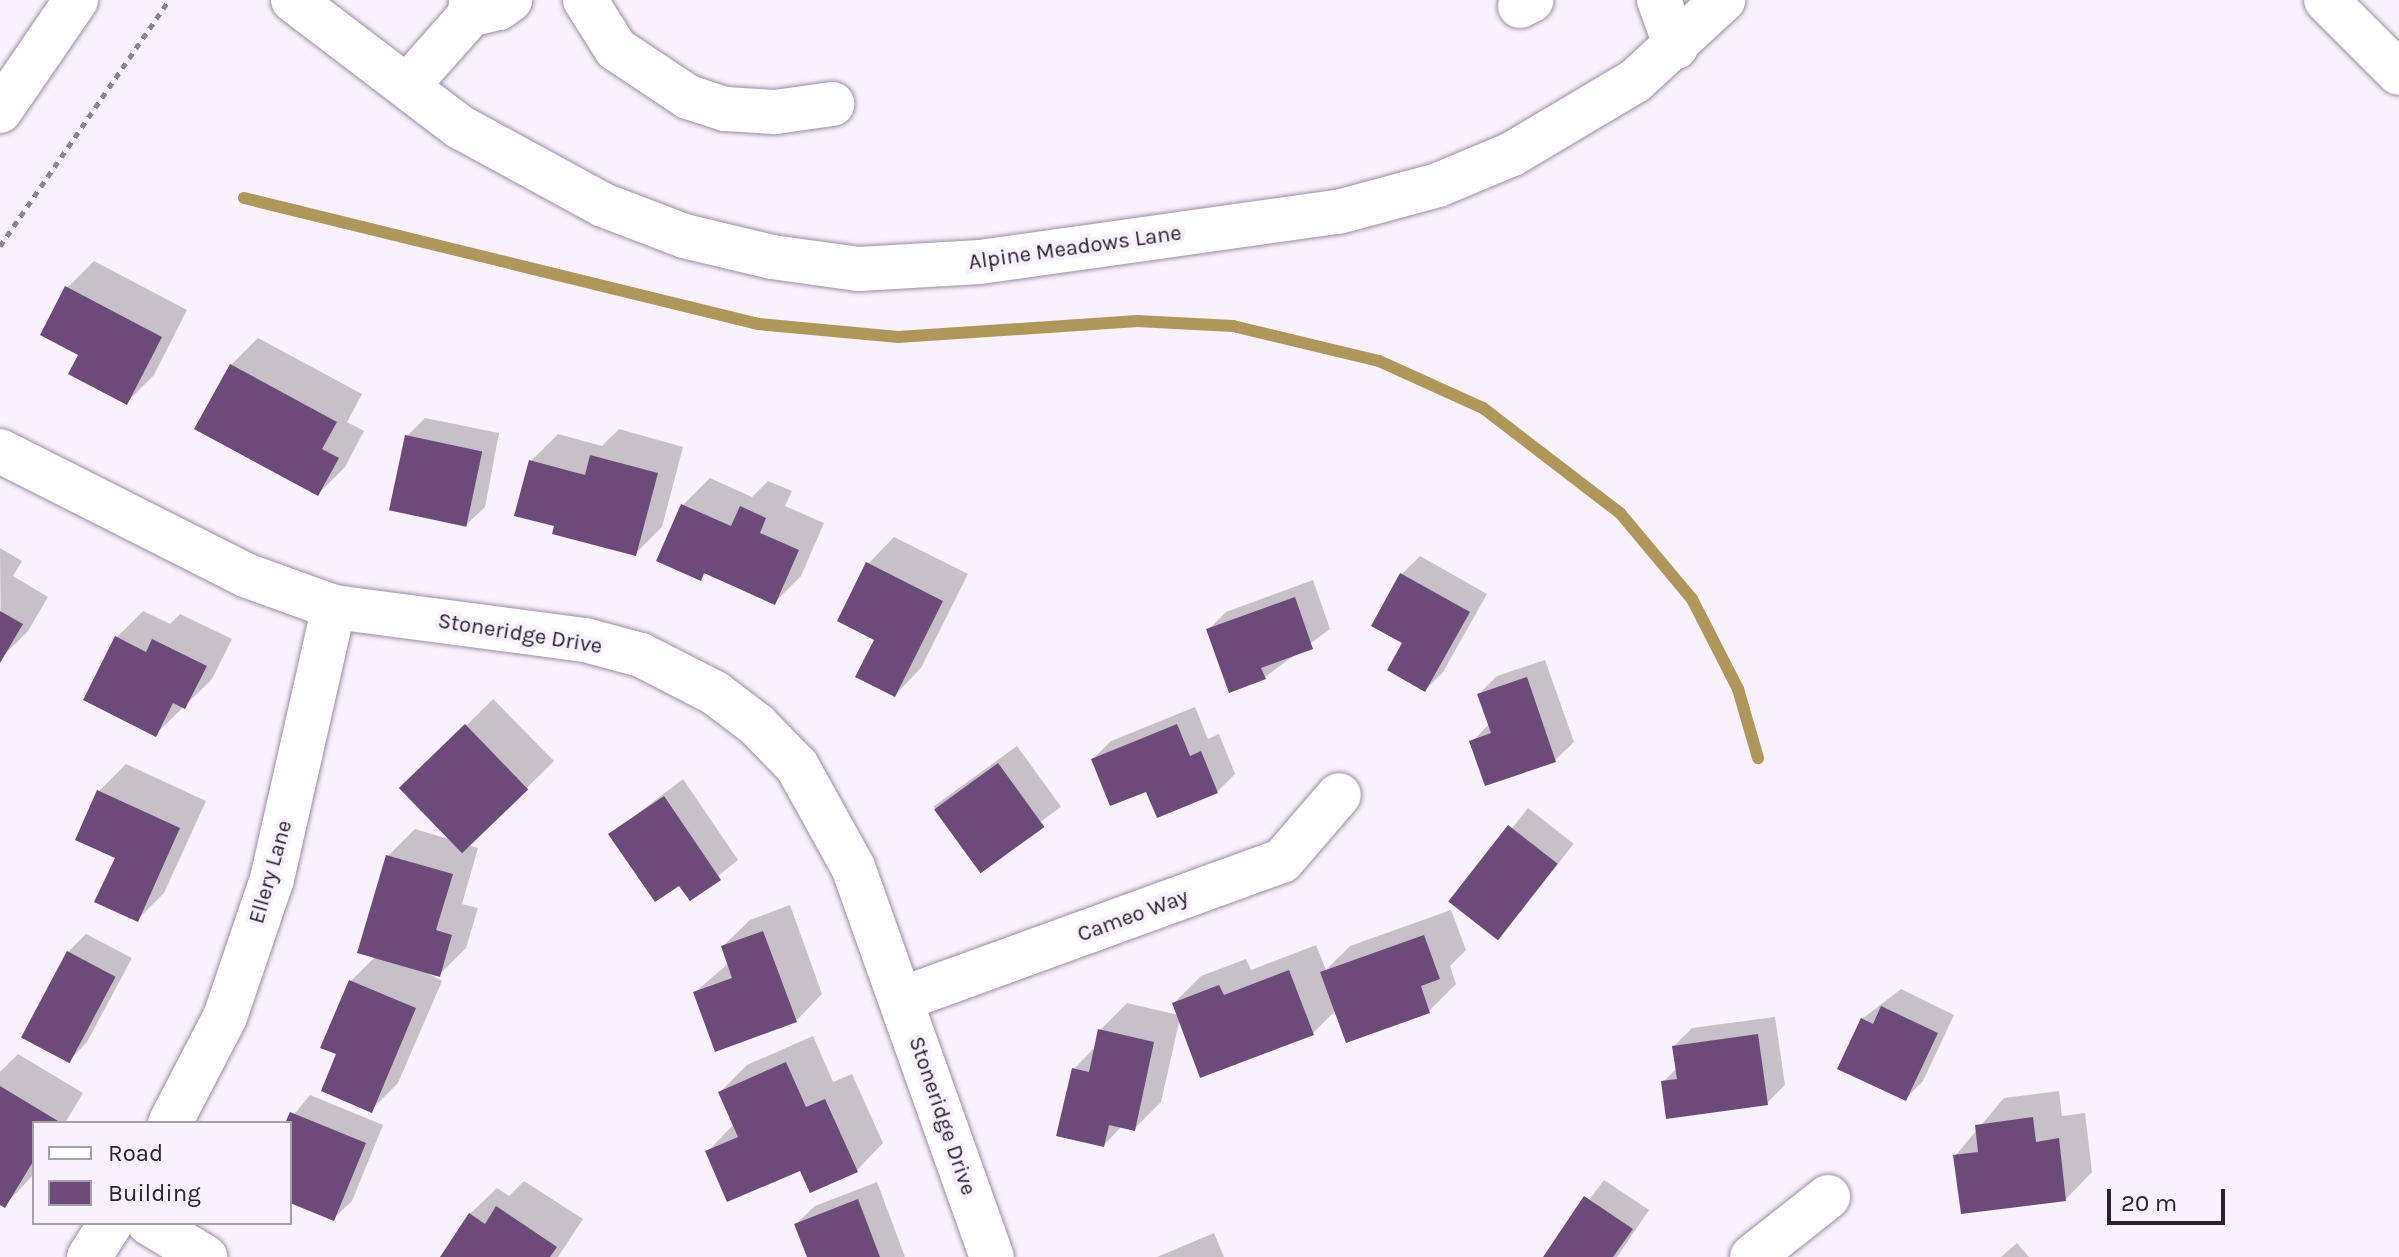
<!DOCTYPE html>
<style>
body{margin:0}
#map{position:relative;width:2399px;height:1257px;overflow:hidden;background:#f9f1fc;font-family:Karla,sans-serif}
div>[style]{position:absolute}
[style*='--x']{left:calc(var(--x)*1px);top:calc(var(--y)*1px);width:calc(var(--w)*1px);rotate:calc(var(--a)*1deg)}
.shadow>*{inset:0;background:#0003;transform-origin:0 0}
.stream>*{height:12px;margin:-6px;padding:0 6px;transform-origin:6px;border-radius:6px;background:#af975b}
.building>*{inset:0;background:#6c4b7a;transform-origin:0 0}
.path>*{height:5px;margin-top:-2.5px;transform-origin:0;background:repeating-linear-gradient(90deg,#8b848e 0 6px,transparent 0 12px)}
.roads{filter:drop-shadow(0 0 2px #9d8ba5) drop-shadow(0 0 2px #9d8ba5)}
.minor>*{height:44px;margin:-22px;padding:0 22px;transform-origin:22px;border-radius:22px;background:#fff}
span{translate:-50% -50%;white-space:nowrap;text-align:center;line-height:1.15;-webkit-text-stroke:8px #f9f1fc;paint-order:stroke}
.street-label{font-size:22px;color:#2a232d}
.legend{position:absolute;left:32px;top:1121px;width:260px;height:104px;box-sizing:border-box;background:#f9f1fc;border:2px solid #a69fa9;margin:0;padding:10px 14px;list-style:none;font-size:24px;color:#2a232d}
.legend li{display:flex;align-items:center;gap:16px;height:40px}
.legend b{width:40px;border:2px solid #a69fa9}
.scale{position:absolute;left:2107px;top:1189px;width:118px;height:36px;box-sizing:border-box;border:4px solid #2a232d;border-top:0;padding-left:10px;font-size:24px;line-height:28px;white-space:nowrap;color:#2a232d;-webkit-text-stroke:6px #f9f1fc;paint-order:stroke}
</style>
<div id="map">
<div class="shadow">
<div style="clip-path:polygon(94px 261px,187px 310px,154px 375px,127px 402px,81px 354px,67px 288px)"></div>
<div style="clip-path:polygon(258px 338px,362px 394px,347px 422px,364px 431px,345px 467px,318px 494px,231px 365px)"></div>
<div style="clip-path:polygon(425px 418px,499px 433px,485px 507px,466px 525px,407px 436px)"></div>
<div style="clip-path:polygon(619px 429px,683px 447px,662px 527px,635px 554px,556px 525px,531px 461px,558px 434px,602px 446px)"></div>
<div style="clip-path:polygon(710px 478px,752px 497px,768px 481px,792px 491px,785px 506px,824px 523px,801px 576px,774px 603px,707px 572px,701px 579px,683px 505px)"></div>
<div style="clip-path:polygon(894px 537px,968px 574px,921px 668px,895px 695px,877px 639px,868px 564px)"></div>
<div style="clip-path:polygon(0 548px,22px 561px,13px 576px,48px 597px,28px 631px,1px 658px)"></div>
<div style="clip-path:polygon(1420px 556px,1487px 594px,1443px 672px,1425px 690px,1405px 643px,1373px 625px,1402px 574px)"></div>
<div style="clip-path:polygon(1313px 580px,1330px 629px,1265px 677px,1208px 630px,1226px 612px)"></div>
<div style="clip-path:polygon(143px 611px,170px 624px,180px 614px,232px 639px,212px 679px,156px 734px,116px 638px)"></div>
<div style="clip-path:polygon(1545px 660px,1574px 742px,1555px 760px,1486px 784px,1472px 742px,1489px 724px,1479px 694px,1497px 676px)"></div>
<div style="clip-path:polygon(493px 699px,554px 761px,469px 845px,478px 848px,462px 904px,478px 908px,466px 948px,439px 975px,422px 970px,442px 981px,398px 1083px,371px 1110px,339px 1053px,351px 981px,376px 956px,388px 856px,415px 829px,452px 840px,403px 789px)"></div>
<div style="clip-path:polygon(1195px 707px,1208px 739px,1219px 734px,1235px 774px,1217px 792px,1147px 789px,1093px 759px,1111px 741px)"></div>
<div style="left:1017px;top:746px;width:75px;height:103px;rotate:54deg"></div>
<div style="clip-path:polygon(126px 764px,206px 801px,164px 893px,137px 920px,99px 791px)"></div>
<div style="clip-path:polygon(683px 779px,738px 860px,690px 898px,680px 883px,611px 834px)"></div>
<div style="left:1528px;top:808px;width:58px;height:121px;rotate:38deg"></div>
<div style="clip-path:polygon(790px 905px,822px 994px,796px 1021px,695px 992px,729px 963px,723px 946px,750px 920px)"></div>
<div style="clip-path:polygon(1451px 910px,1466px 950px,1450px 966px,1456px 984px,1429px 1011px,1336px 1010px,1313px 1033px,1180px 1018px,1161px 1102px,1134px 1129px,1122px 1126px,1104px 1145px,1074px 1069px,1096px 1046px,1100px 1030px,1127px 1003px,1178px 1015px,1174px 1003px,1201px 976px,1246px 959px,1251px 970px,1316px 945px,1326px 970px,1350px 946px)"></div>
<div style="clip-path:polygon(86px 934px,132px 958px,87px 1042px,69px 1061px,68px 952px)"></div>
<div style="clip-path:polygon(1901px 989px,1954px 1015px,1923px 1081px,1905px 1099px,1862px 1019px)"></div>
<div style="clip-path:polygon(1775px 1017px,1785px 1085px,1767px 1103px,1663px 1082px,1677px 1068px,1674px 1046px,1692px 1028px)"></div>
<div style="clip-path:polygon(813px 1036px,833px 1082px,852px 1074px,883px 1143px,857px 1170px,801px 1168px,707px 1152px,734px 1124px,720px 1092px,747px 1065px)"></div>
<div style="clip-path:polygon(18px 1054px,83px 1093px,65px 1123px,34px 1123px,34px 1174px,4px 1206px,0 1203px,0 1072px)"></div>
<div style="clip-path:polygon(2059px 1091px,2062px 1116px,2085px 1113px,2092px 1172px,2066px 1199px,1955px 1156px,2004px 1098px)"></div>
<div style="clip-path:polygon(310px 1095px,383px 1125px,352px 1201px,333px 1219px,290px 1201px,287px 1123px)"></div>
<div style="clip-path:polygon(1604px 1180px,1649px 1210px,1617px 1257px,1546px 1257px)"></div>
<div style="clip-path:polygon(524px 1181px,583px 1219px,558px 1257px,443px 1257px,470px 1214px,497px 1188px,509px 1196px)"></div>
<div style="clip-path:polygon(877px 1182px,905px 1257px,809px 1257px,796px 1224px,815px 1206px)"></div>
<div style="clip-path:polygon(1214px 1233px,1224px 1257px,1157px 1257px)"></div>
<div style="clip-path:polygon(2017px 1243px,2029px 1257px,2001px 1257px)"></div>
</div>
<div class="stream">
<div style="--x:244;--y:198;--w:529;--a:13.77"></div>
<div style="--x:758;--y:324;--w:141;--a:5.3"></div>
<div style="--x:898;--y:337;--w:240;--a:-3.8"></div>
<div style="--x:1137;--y:321;--w:96;--a:3"></div>
<div style="--x:1233;--y:326;--w:150;--a:13.5"></div>
<div style="--x:1379;--y:361;--w:114;--a:24.3"></div>
<div style="--x:1483;--y:408;--w:173;--a:37.5"></div>
<div style="--x:1620;--y:513;--w:112;--a:50.1"></div>
<div style="--x:1692;--y:599;--w:101;--a:62.9"></div>
<div style="--x:1738;--y:689;--w:72;--a:73.8"></div>
</div>
<div class="building">
<div style="clip-path:polygon(65px 286px,162px 337px,127px 405px,68px 374px,78px 355px,40px 335px)"></div>
<div style="clip-path:polygon(230px 364px,337px 422px,322px 449px,339px 458px,318px 496px,194px 429px)"></div>
<div style="left:405px;top:435px;width:79px;height:77px;rotate:12deg"></div>
<div style="clip-path:polygon(590px 455px,658px 473px,636px 556px,552px 534px,554px 526px,514px 516px,529px 460px,585px 475px)"></div>
<div style="clip-path:polygon(681px 504px,731px 526px,740px 506px,766px 518px,760px 533px,799px 550px,775px 605px,704px 573px,701px 581px,656px 561px)"></div>
<div style="clip-path:polygon(866px 562px,943px 601px,895px 697px,855px 677px,874px 640px,837px 621px)"></div>
<div style="clip-path:polygon(1400px 573px,1470px 612px,1425px 692px,1387px 670px,1402px 643px,1371px 626px)"></div>
<div style="clip-path:polygon(1295px 597px,1313px 649px,1261px 668px,1266px 679px,1229px 693px,1206px 629px)"></div>
<div style="clip-path:polygon(0 611px,23px 624px,0 663px)"></div>
<div style="clip-path:polygon(115px 636px,146px 652px,152px 639px,207px 666px,185px 709px,173px 703px,156px 737px,83px 700px)"></div>
<div style="clip-path:polygon(1527px 677px,1556px 762px,1485px 786px,1469px 741px,1491px 733px,1477px 694px)"></div>
<div style="left:465px;top:724px;width:91px;height:92px;rotate:46deg"></div>
<div style="clip-path:polygon(1177px 724px,1190px 756px,1201px 751px,1218px 793px,1157px 818px,1146px 792px,1110px 806px,1091px 759px)"></div>
<div style="left:998px;top:763px;width:79px;height:79px;rotate:54deg"></div>
<div style="clip-path:polygon(97px 790px,180px 828px,138px 922px,94px 902px,115px 858px,75px 840px)"></div>
<div style="clip-path:polygon(664px 796px,721px 880px,690px 901px,679px 886px,655px 902px,608px 834px)"></div>
<div style="left:1508px;top:825px;width:63px;height:97px;rotate:38deg"></div>
<div style="clip-path:polygon(386px 855px,453px 874px,436px 930px,452px 935px,440px 977px,357px 953px)"></div>
<div style="clip-path:polygon(763px 931px,797px 1022px,715px 1052px,693px 992px,732px 978px,721px 946px)"></div>
<div style="clip-path:polygon(1424px 935px,1440px 979px,1421px 986px,1430px 1013px,1346px 1043px,1320px 972px)"></div>
<div style="left:67px;top:951px;width:55px;height:98px;rotate:28deg"></div>
<div style="clip-path:polygon(1289px 970px,1314px 1035px,1200px 1078px,1172px 1003px,1219px 985px,1224px 995px)"></div>
<div style="clip-path:polygon(349px 980px,416px 1008px,372px 1113px,321px 1091px,336px 1054px,320px 1048px)"></div>
<div style="clip-path:polygon(1881px 1006px,1938px 1033px,1906px 1101px,1837px 1069px,1861px 1018px,1873px 1024px)"></div>
<div style="clip-path:polygon(1098px 1029px,1154px 1042px,1135px 1131px,1109px 1125px,1104px 1147px,1056px 1136px,1072px 1068px,1089px 1072px)"></div>
<div style="clip-path:polygon(1758px 1034px,1768px 1105px,1666px 1119px,1661px 1081px,1677px 1079px,1672px 1046px)"></div>
<div style="clip-path:polygon(786px 1062px,806px 1107px,825px 1099px,858px 1172px,810px 1193px,800px 1171px,727px 1202px,705px 1151px,738px 1137px,718px 1092px)"></div>
<div style="clip-path:polygon(0 1086px,58px 1121px,34px 1123px,34px 1160px,5px 1208px,0 1205px)"></div>
<div style="clip-path:polygon(290px 1112px,366px 1143px,334px 1221px,290px 1203px,290px 1123px,285px 1123px)"></div>
<div style="clip-path:polygon(2033px 1117px,2036px 1142px,2059px 1138px,2066px 1201px,1961px 1214px,1953px 1155px,1978px 1152px,1975px 1125px)"></div>
<div style="clip-path:polygon(1584px 1196px,1633px 1229px,1613px 1257px,1543px 1257px)"></div>
<div style="clip-path:polygon(858px 1199px,880px 1257px,807px 1257px,794px 1224px)"></div>
<div style="clip-path:polygon(496px 1206px,557px 1247px,550px 1257px,440px 1257px,469px 1213px,485px 1224px)"></div>
</div>
<div class="path">
<div style="--x:0;--y:246;--w:298;--a:-55.5"></div>
</div>
<div class="roads">
<div class="minor">
<div style="--x:293;--y:0;--w:210;--a:37.3"></div>
<div style="--x:460;--y:127;--w:163;--a:28.6"></div>
<div style="--x:603;--y:205;--w:87;--a:20.9"></div>
<div style="--x:684;--y:236;--w:90;--a:13.4"></div>
<div style="--x:772;--y:257;--w:88;--a:7.9"></div>
<div style="--x:859;--y:269;--w:121;--a:-3.3"></div>
<div style="--x:980;--y:262;--w:361;--a:-8"></div>
<div style="--x:1338;--y:212;--w:104;--a:-15.1"></div>
<div style="--x:1438;--y:185;--w:80;--a:-22.7"></div>
<div style="--x:1512;--y:154;--w:143;--a:-30.7"></div>
<div style="--x:1635;--y:81;--w:120;--a:-42.6"></div>
<div style="--x:585;--y:0;--w:58;--a:57.7"></div>
<div style="--x:616;--y:49;--w:87;--a:33.7"></div>
<div style="--x:688;--y:97;--w:39;--a:18"></div>
<div style="--x:725;--y:109;--w:50;--a:3.4"></div>
<div style="--x:775;--y:112;--w:58;--a:-8"></div>
<div style="--x:1659;--y:0;--w:50;--a:70.1"></div>
<div style="--x:2326;--y:0;--w:103;--a:45"></div>
<div style="--x:1520;--y:6;--w:13;--a:-27"></div>
<div style="--x:470;--y:15;--w:30;--a:-14"></div>
<div style="--x:499;--y:8;--w:14;--a:-36"></div>
<div style="--x:409;--y:84;--w:92;--a:-48.5"></div>
<div style="--x:470;--y:15;--w:15;--a:-86"></div>
<div style="--x:0;--y:111;--w:135;--a:-55.6"></div>
<div style="--x:0;--y:451;--w:275;--a:26.8"></div>
<div style="--x:245;--y:575;--w:95;--a:19.8"></div>
<div style="--x:334;--y:607;--w:253;--a:7.5"></div>
<div style="--x:585;--y:640;--w:58;--a:15"></div>
<div style="--x:641;--y:655;--w:83;--a:27.2"></div>
<div style="--x:715;--y:693;--w:53;--a:37.3"></div>
<div style="--x:757;--y:725;--w:57;--a:45.7"></div>
<div style="--x:797;--y:766;--w:115;--a:61"></div>
<div style="--x:853;--y:867;--w:414;--a:70.4"></div>
<div style="--x:902;--y:999;--w:404;--a:-20"></div>
<div style="--x:1282;--y:861;--w:87;--a:-49.2"></div>
<div style="--x:170;--y:1123;--w:119;--a:-62.6"></div>
<div style="--x:225;--y:1017;--w:146;--a:-71.2"></div>
<div style="--x:272;--y:879;--w:279;--a:-77.2"></div>
<div style="--x:149;--y:1223;--w:66;--a:31.3"></div>
<div style="--x:89;--y:1257;--w:40;--a:-57.1"></div>
<div style="--x:1752;--y:1257;--w:97;--a:-38.3"></div>
</div>
</div>
<div class="street-label">
<span style="left:1075px;top:248px;rotate:-8deg">Alpine Meadows Lane</span>
<span style="left:520px;top:634px;rotate:9deg">Stoneridge Drive</span>
<span style="left:271px;top:872px;rotate:-74deg">Ellery Lane</span>
<span style="left:1133px;top:916px;rotate:-20deg">Cameo Way</span>
<span style="left:942px;top:1116px;rotate:71deg">Stoneridge Drive</span>
</div>
<ul class="legend">
<li><b style="height:10px;background:#fff"></b>Road</li>
<li><b style="height:22px;background:#6c4b7a"></b>Building</li>
</ul>
<div class="scale">20 m</div>
</div>
